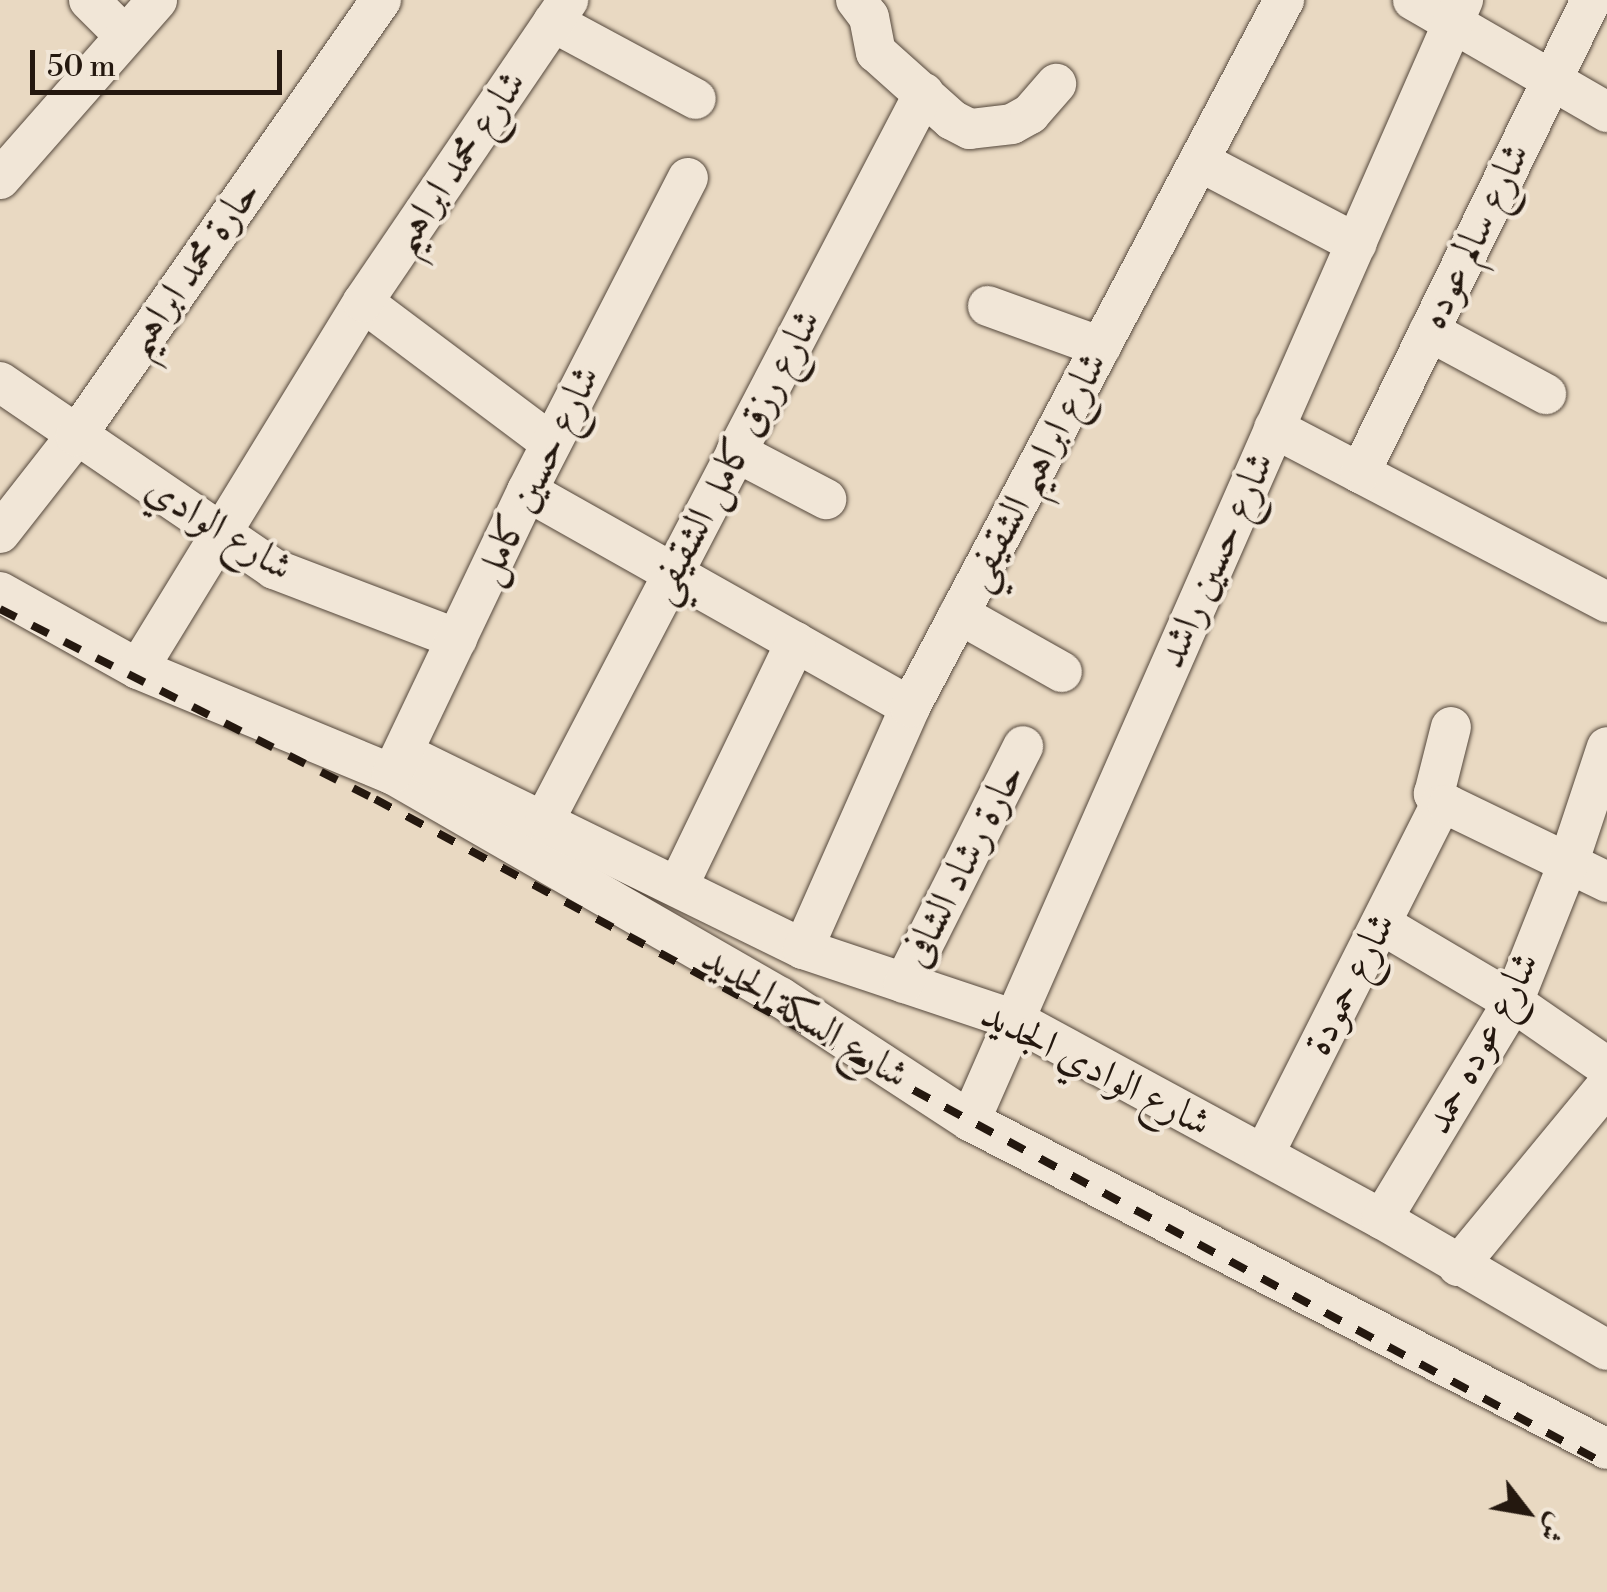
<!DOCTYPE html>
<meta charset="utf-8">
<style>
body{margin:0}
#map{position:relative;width:1607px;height:1592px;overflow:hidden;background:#e9d9c2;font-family:"Libre Bodoni",Amiri,serif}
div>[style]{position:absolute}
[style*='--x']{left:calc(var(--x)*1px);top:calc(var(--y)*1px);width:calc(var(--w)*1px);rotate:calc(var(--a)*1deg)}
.roads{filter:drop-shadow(0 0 2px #55483c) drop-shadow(0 0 2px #55483c)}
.minor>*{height:40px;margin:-20px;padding:0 20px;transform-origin:20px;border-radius:20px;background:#f1e6d7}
.rail>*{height:8px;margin-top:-4px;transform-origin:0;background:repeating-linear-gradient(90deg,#24180f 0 18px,transparent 0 36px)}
span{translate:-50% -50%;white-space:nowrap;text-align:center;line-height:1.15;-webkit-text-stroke:8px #f1e6d7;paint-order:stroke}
.street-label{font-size:40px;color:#24180f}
.north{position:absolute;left:1477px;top:1462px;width:100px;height:100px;-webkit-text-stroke:8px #f1e6d7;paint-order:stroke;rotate:121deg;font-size:28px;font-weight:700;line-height:40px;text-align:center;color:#24180f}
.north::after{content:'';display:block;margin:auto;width:35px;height:45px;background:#24180f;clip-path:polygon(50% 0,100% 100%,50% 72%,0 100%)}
.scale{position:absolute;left:30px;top:50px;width:252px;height:45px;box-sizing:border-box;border:5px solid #24180f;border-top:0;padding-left:12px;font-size:30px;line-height:35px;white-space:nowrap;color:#24180f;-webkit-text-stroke:8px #f1e6d7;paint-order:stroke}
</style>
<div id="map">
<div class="roads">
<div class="minor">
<div style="--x:89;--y:0;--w:51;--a:45"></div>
<div style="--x:856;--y:0;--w:21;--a:53"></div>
<div style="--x:869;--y:17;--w:36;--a:79"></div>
<div style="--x:876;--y:52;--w:102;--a:41.8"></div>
<div style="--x:952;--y:120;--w:20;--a:27"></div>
<div style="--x:970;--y:129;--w:42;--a:-6.8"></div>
<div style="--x:1012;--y:124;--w:21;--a:-29"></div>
<div style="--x:1030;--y:114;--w:40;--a:-49"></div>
<div style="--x:1413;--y:0;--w:224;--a:30"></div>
<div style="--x:553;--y:22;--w:162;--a:28.3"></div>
<div style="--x:1199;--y:161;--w:178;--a:27.7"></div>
<div style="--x:0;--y:179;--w:238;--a:-48.7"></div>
<div style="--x:363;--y:302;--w:235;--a:36.9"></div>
<div style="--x:988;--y:306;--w:120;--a:19.9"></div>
<div style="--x:1429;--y:331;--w:133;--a:28.3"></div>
<div style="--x:0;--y:382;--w:332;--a:34.3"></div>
<div style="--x:274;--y:569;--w:196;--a:20.9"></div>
<div style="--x:1274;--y:428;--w:376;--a:27.6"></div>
<div style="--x:736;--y:452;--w:102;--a:27.6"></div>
<div style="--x:1360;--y:473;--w:526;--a:-63.97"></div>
<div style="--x:527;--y:491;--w:440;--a:29.4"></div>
<div style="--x:0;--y:533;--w:123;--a:-51.9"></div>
<div style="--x:76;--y:436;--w:532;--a:-55.03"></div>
<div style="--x:0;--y:592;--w:158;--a:29.2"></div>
<div style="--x:138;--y:669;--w:275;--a:22.5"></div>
<div style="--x:392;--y:774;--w:448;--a:29.9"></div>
<div style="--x:780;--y:997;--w:227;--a:33.1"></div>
<div style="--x:970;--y:1121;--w:716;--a:27.24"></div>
<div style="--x:959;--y:614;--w:118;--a:29.4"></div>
<div style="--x:138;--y:669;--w:430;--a:-58.5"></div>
<div style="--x:363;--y:302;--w:365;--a:-55.8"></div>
<div style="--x:403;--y:753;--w:445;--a:26.1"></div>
<div style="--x:803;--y:949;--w:224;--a:18.5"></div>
<div style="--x:1015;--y:1020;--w:417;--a:28.5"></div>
<div style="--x:1382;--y:1219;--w:260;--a:30.2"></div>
<div style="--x:392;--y:774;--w:314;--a:-64.5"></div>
<div style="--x:527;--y:491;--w:352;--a:-62.8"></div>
<div style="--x:1440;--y:805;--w:13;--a:-119"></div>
<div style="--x:1434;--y:794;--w:69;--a:-75.8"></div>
<div style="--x:545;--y:819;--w:819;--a:-62.43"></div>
<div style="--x:678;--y:886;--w:271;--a:-64.2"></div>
<div style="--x:1381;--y:924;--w:153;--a:30.6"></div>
<div style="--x:1513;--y:1002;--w:114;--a:34.7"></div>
<div style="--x:803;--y:949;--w:265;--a:-66.1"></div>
<div style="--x:910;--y:707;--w:800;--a:-62.12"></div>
<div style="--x:904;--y:983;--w:265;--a:-63.3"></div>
<div style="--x:970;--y:1121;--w:1225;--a:-66.26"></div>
<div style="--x:1264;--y:1154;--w:391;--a:-63.2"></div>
<div style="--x:1440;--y:805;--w:8;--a:0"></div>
<div style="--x:1448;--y:805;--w:177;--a:25.8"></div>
<div style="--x:1382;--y:1219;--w:253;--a:-58.9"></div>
<div style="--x:1513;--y:1002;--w:149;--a:-68.3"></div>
<div style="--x:1568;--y:864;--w:123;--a:-71.6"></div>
<div style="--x:1458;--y:1266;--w:234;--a:-50.5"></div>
</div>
</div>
<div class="rail">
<div style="--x:0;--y:609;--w:420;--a:26.9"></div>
<div style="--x:375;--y:799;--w:1400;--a:28.39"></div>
</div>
<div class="street-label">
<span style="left:458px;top:162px;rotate:-56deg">شارع محمد ابراهيم</span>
<span style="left:1475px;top:236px;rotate:-64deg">شارع سالم عوده</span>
<span style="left:192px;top:268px;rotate:-55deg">حارة محمد ابراهيم</span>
<span style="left:734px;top:456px;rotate:-62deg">شارع رزق كامل الشقيفي</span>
<span style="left:1035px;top:471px;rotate:-62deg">شارع ابراهيم الشقيفي</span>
<span style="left:537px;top:475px;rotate:-64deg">شارع حسين كامل</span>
<span style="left:219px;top:528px;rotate:32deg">شارع الوادي</span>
<span style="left:1216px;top:560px;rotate:-66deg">شارع حسين راشد</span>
<span style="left:963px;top:865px;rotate:-63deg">حارة رشاد الشافى</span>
<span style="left:1350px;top:984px;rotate:-63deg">شارع حمودة</span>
<span style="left:805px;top:1017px;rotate:32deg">شارع السكة الحديد</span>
<span style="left:1482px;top:1043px;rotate:-62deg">شارع عوده حمد</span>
<span style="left:1096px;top:1069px;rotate:27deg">شارع الوادي الجديد</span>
</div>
<div class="north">ش</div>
<div class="scale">50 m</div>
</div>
